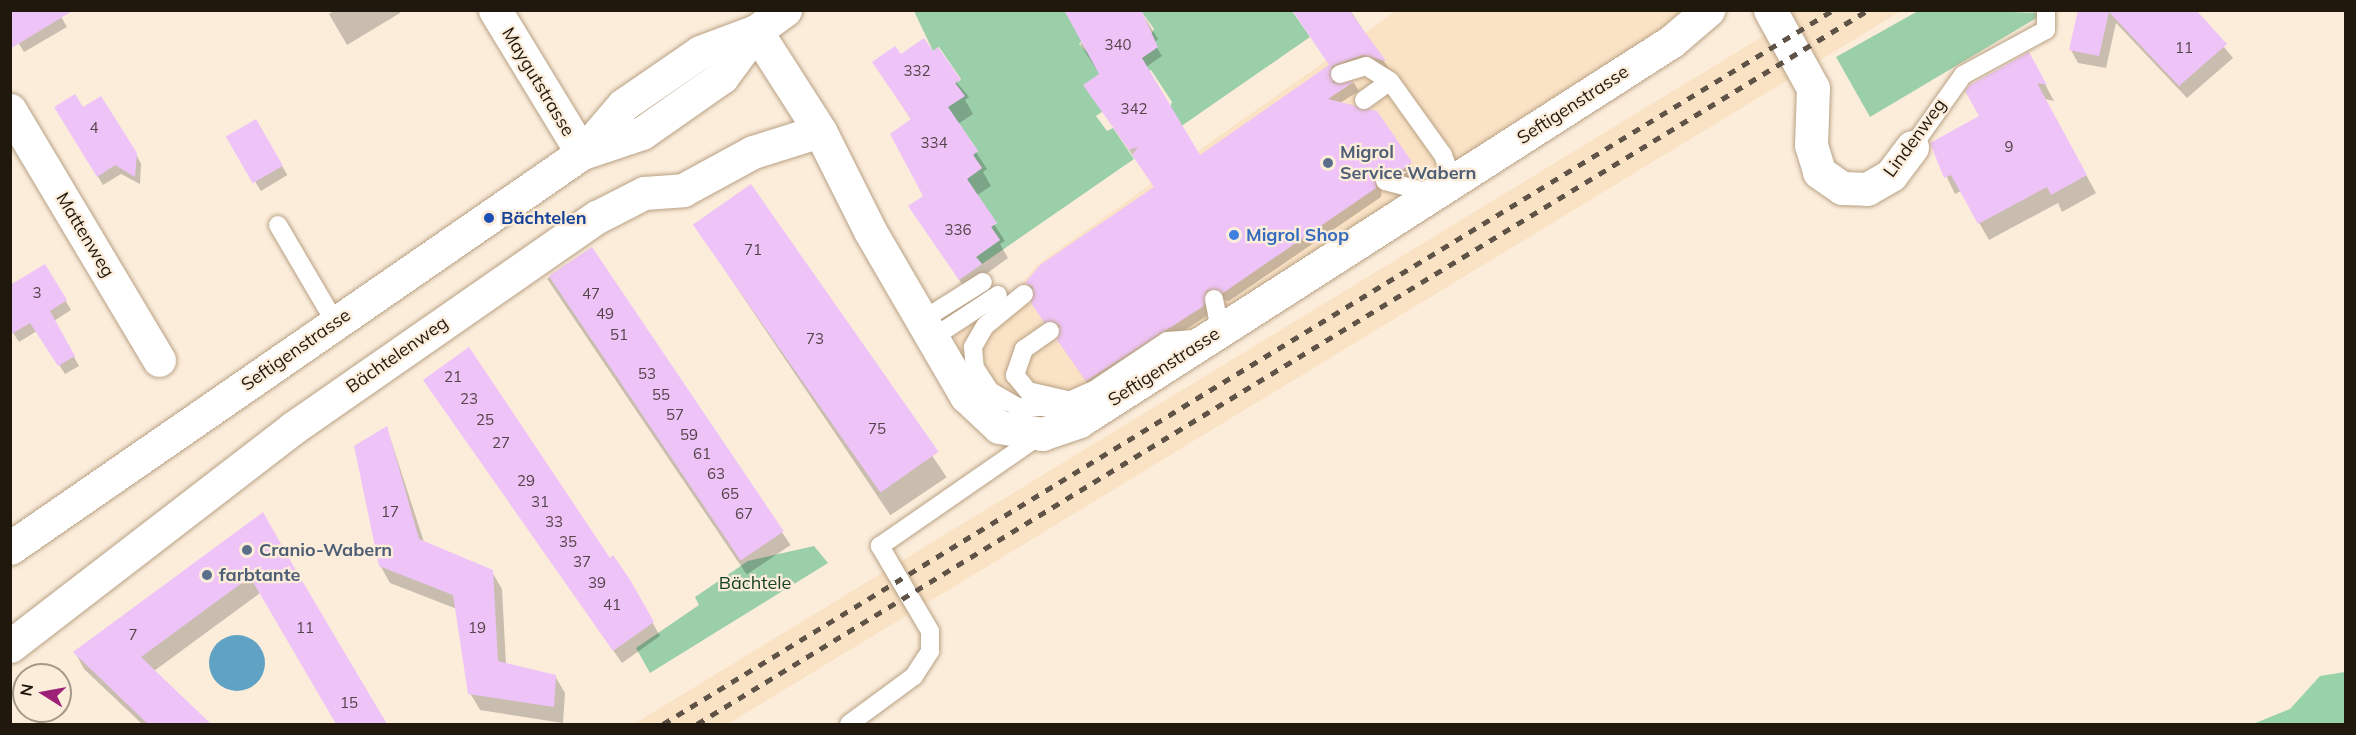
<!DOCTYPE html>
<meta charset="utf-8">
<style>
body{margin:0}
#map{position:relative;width:2356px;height:735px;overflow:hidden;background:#fceddb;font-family:Mulish,sans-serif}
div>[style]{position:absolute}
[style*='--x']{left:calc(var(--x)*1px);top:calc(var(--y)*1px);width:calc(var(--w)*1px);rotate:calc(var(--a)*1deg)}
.built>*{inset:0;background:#fae2c5}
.green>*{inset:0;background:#9bcfa9}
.forest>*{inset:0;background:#98d2a8}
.water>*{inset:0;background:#5fa2c3}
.round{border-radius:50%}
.shadow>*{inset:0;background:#0003;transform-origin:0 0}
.building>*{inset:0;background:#eec4f8;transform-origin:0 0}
.roads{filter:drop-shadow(0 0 2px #b8a184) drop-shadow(0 0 2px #b8a184)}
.service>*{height:18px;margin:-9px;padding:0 9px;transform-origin:9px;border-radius:9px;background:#fff}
.minor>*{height:33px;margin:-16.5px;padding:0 16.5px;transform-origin:16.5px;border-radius:16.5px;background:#fff}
.tertiary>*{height:33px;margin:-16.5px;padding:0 16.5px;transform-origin:16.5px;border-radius:16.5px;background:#fff}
.secondary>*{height:33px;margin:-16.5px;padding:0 16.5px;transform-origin:16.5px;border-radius:16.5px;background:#fff}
.rail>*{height:4.5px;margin-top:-2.25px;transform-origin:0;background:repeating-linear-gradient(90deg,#5e5346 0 8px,transparent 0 16px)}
.dots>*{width:16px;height:16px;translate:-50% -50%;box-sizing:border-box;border:3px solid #fceddb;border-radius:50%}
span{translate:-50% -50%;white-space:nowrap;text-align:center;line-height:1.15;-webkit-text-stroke:4.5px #fceddb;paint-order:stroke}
.number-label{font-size:15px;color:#544348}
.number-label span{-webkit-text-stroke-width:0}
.street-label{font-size:18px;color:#21180d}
.service-label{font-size:18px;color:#4e5e75;font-weight:700}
.left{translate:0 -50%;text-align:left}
.transit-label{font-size:18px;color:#164399;font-weight:700}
.shop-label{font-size:18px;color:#366cbe;font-weight:700}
.park-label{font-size:18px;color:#164125}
.frame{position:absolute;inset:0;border:12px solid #21180d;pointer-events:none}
.north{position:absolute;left:12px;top:663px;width:60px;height:60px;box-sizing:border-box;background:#fceddb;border:2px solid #a49889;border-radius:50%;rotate:281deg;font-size:16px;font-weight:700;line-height:24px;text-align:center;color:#21180d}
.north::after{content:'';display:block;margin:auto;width:21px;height:27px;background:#9d2176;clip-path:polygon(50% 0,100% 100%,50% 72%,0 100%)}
</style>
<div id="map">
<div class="built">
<div style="clip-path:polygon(1396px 11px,1690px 11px,1047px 422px,1010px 417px,951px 348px,959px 332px,1015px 292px,1037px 265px)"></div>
<div style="clip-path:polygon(1785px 11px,1901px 11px,728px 724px,634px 724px,1791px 19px)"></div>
</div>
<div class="green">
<div style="clip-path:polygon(1946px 10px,2045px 13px,1870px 117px,1836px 57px,1918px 11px)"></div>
<div style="clip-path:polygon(914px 11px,1069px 11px,1084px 39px,1079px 44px,1105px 70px,1102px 112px,1096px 116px,1107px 131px,1113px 128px,1134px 159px,982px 264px,976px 257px,1000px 240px,991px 227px,997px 223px,961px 183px,982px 168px,973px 155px,978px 151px,956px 119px,942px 111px,964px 96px,955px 83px,961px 79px,939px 47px,933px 51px)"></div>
<div style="clip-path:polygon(1141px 11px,1292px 11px,1310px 37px,1157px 143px,1172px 102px,1151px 70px,1144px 73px,1136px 62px,1154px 29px)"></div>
<div style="clip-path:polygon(814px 546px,828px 563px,650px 673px,636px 648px,699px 605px,695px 597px,748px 561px)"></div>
</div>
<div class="forest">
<div style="clip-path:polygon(2345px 672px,2345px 724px,2253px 724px,2290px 709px,2320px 676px)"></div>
</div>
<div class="water">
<div class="round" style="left:209px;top:635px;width:56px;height:56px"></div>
</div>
<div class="shadow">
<div style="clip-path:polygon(57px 10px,67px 27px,24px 52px,10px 29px)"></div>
<div style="clip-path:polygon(335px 10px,399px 10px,400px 13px,347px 45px,329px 14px)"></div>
<div style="clip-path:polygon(1140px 10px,1158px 39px,1154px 43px,1162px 56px,1146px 67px,1200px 157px,1331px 66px,1293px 10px,1350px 10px,1389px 69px,1369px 64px,1337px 75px,1337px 84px,1354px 83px,1359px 91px,1340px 103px,1376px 112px,1416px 172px,1403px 181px,1382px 181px,1381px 197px,1229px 301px,1212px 299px,1208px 315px,1092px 390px,1064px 349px,1060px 333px,1051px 331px,1038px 312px,1027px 283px,1155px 188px,1091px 94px,1100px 75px,1080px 44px)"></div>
<div style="clip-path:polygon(2079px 10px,2194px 10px,2233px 58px,2187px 98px,2116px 23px,2106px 68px,2078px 63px,2071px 50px)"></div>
<div style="clip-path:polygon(932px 53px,969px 97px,965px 100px,973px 114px,958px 124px,987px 169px,983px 172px,991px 186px,976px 196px,1005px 241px,1000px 244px,1008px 258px,986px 274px,970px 296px,910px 207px,925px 196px,912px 121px,874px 63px)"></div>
<div style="clip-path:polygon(2038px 71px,2054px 101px,2045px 99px,2096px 193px,2062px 212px,2058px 203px,1989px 240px,1961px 191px,1955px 194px,1931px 144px,1981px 117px)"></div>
<div style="clip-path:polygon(56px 108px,83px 109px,136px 154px,141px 164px,140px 184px,121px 174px,103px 185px)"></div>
<div style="left:255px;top:121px;width:63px;height:31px;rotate:59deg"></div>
<div style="left:751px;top:187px;width:350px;height:68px;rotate:56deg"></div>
<div style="left:591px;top:249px;width:357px;height:53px;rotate:56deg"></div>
<div style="clip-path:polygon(45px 266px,71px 310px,54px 321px,79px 366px,65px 374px,37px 331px,19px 342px,10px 328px)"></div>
<div style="clip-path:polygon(433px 393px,628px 579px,660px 636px,622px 663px)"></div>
<div style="clip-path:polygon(387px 428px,424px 542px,492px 572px,502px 589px,506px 664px,555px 676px,565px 693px,563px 723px,480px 710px,470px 693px,457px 609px,390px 583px,380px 565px)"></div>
<div style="clip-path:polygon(262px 515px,385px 724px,338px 724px,260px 593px,154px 671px,208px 724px,142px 724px,84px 669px,75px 652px)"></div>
</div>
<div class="building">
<div style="clip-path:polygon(10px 10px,74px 10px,10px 49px)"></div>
<div style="clip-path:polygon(1064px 10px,1141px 10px,1158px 47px,1142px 58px,1200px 155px,1329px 65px,1292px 10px,1349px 10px,1386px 61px,1363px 55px,1332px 66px,1333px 83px,1355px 81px,1328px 99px,1377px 111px,1412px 162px,1398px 173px,1377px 173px,1376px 188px,1223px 293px,1207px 290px,1204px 306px,1086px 381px,1057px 340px,1060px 325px,1044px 322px,1031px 303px,1033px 287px,1025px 283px,1040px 265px,1154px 187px,1132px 155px,1138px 147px,1129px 150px,1083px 85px,1099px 74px)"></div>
<div style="clip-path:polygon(2078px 10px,2196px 10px,2227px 44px,2179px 86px,2109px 12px,2099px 56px,2069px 50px)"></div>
<div style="clip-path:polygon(924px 38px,933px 51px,938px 47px,961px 80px,955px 83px,965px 96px,948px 107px,978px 151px,973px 155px,982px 168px,967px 179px,997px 223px,991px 227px,1000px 240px,976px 257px,982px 264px,959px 280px,908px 206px,923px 196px,890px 134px,911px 119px,872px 62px,895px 46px,901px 54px)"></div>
<div style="clip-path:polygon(2029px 52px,2047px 85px,2037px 83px,2087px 175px,2051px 195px,2047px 187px,1978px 224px,1951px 175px,1944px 178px,1930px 143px,1979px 116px,1965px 91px,1970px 85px)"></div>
<div style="clip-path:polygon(75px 94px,83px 107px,101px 96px,137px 153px,135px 177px,115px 165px,97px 177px,54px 107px)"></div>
<div style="left:256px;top:119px;width:54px;height:35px;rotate:60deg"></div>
<div style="left:751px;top:184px;width:327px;height:71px;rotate:55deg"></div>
<div style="left:592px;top:247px;width:343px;height:52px;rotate:56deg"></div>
<div style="clip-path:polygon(45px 264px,67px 300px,50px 311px,75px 356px,58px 366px,30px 323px,10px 335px,10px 285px)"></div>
<div style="clip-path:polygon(469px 347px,610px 558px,613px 555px,629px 578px,654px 622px,613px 651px,423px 380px)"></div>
<div style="clip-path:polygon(387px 426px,419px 539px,493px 570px,498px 661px,556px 675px,554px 707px,468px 694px,453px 595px,379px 566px,354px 446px)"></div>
<div style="clip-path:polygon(263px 512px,298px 574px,387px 724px,336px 724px,250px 577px,141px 657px,211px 724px,148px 724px,73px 652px)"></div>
</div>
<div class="roads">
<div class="service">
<div style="--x:1340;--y:74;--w:27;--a:-17"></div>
<div style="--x:1366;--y:66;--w:28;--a:32"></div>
<div style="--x:1390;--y:81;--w:91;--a:54.4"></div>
<div style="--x:1443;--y:155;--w:29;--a:70"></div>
<div style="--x:1364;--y:100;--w:32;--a:-36"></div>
<div style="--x:1912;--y:147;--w:88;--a:-54.7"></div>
<div style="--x:1963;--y:75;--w:94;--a:-28.5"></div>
<div style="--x:2046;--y:30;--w:20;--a:-90"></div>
<div style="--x:1385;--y:181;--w:51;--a:14.9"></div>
<div style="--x:278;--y:225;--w:113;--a:59.6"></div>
<div style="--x:1024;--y:294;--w:50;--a:140.6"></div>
<div style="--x:985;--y:326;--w:24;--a:120"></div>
<div style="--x:973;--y:347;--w:21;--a:85"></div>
<div style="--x:975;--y:368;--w:27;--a:57"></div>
<div style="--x:990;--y:391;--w:32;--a:30"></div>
<div style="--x:1018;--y:407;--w:37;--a:0"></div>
<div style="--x:1055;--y:407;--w:43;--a:-23.6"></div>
<div style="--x:1094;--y:390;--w:88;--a:-33.9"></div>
<div style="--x:1167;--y:341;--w:31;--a:-4"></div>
<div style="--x:1214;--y:299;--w:32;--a:79"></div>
<div style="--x:921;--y:321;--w:73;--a:-32.2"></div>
<div style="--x:1050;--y:331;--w:32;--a:145"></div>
<div style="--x:1024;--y:349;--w:28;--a:109"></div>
<div style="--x:1015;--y:375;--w:21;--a:51"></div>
<div style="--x:1028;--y:391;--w:39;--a:13"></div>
<div style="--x:931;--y:339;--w:80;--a:-33.3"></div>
<div style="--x:849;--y:724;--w:81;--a:-36.4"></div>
<div style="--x:914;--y:676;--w:30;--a:-57"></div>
<div style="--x:930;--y:651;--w:20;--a:-90"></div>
<div style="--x:930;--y:631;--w:99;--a:-120.5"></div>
<div style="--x:880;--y:546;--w:197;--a:-34.7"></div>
</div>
<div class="minor">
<div style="--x:495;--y:10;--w:167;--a:58.7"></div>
<div style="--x:1770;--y:10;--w:89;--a:61.1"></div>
<div style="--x:1813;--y:88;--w:57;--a:92"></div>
<div style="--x:1811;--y:145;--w:28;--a:73"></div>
<div style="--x:1819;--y:172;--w:28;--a:35"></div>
<div style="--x:1842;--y:188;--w:25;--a:2"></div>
<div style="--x:1867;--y:189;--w:28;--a:-30"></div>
<div style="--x:1891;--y:175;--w:35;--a:-53"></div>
<div style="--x:10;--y:110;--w:291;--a:59.2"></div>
<div style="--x:10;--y:646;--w:357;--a:-37.6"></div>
<div style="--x:293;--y:428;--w:370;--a:-34.8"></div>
<div style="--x:597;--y:217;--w:53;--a:-27.1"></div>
<div style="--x:644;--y:193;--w:39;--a:-4"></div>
<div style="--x:683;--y:190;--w:80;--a:-28.5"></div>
<div style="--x:753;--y:152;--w:70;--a:-17.4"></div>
</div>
<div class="tertiary">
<div style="--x:756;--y:31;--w:119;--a:57.4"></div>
<div style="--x:820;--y:131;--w:112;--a:63.4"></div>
<div style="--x:870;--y:231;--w:191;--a:59.8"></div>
<div style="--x:966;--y:396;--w:45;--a:43.2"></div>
<div style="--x:999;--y:427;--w:44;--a:9.2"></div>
<div style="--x:1042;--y:434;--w:39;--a:-19"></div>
<div style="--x:1079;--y:421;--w:704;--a:-32.65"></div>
<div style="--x:1672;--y:41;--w:48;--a:-40.7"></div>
</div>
<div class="secondary">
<div style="--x:582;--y:153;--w:63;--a:-18.4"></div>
<div style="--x:642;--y:133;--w:98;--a:-35"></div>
<div style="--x:722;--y:77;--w:57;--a:-53.5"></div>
<div style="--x:10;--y:548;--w:695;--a:-34.63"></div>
<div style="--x:582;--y:153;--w:63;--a:-49.5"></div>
<div style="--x:623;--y:105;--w:93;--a:-34.5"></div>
<div style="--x:700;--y:52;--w:60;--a:-20.6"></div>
<div style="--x:756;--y:31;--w:36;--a:-36"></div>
</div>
</div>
<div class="rail">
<div style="--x:663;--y:724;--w:1371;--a:-31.39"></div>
<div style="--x:697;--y:724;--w:1372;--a:-31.37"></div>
</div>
<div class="dots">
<div style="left:1328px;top:163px;background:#5c6f8a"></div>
<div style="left:489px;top:218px;background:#1a4fb4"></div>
<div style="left:1234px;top:235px;background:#3f7fe0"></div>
<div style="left:247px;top:550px;background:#5c6f8a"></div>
<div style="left:207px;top:575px;background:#5c6f8a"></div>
</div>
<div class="number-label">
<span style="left:1118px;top:45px">340</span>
<span style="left:2184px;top:48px">11</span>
<span style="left:917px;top:71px">332</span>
<span style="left:1134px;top:109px">342</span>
<span style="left:94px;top:128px">4</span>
<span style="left:934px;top:143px">334</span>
<span style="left:2009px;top:147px">9</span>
<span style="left:958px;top:230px">336</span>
<span style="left:753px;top:250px">71</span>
<span style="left:37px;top:293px">3</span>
<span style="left:591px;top:294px">47</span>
<span style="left:605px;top:314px">49</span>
<span style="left:619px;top:335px">51</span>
<span style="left:815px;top:339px">73</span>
<span style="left:647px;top:374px">53</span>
<span style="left:453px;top:377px">21</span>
<span style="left:661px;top:395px">55</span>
<span style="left:469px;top:399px">23</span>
<span style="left:675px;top:415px">57</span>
<span style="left:485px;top:420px">25</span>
<span style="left:877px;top:429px">75</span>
<span style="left:689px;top:435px">59</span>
<span style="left:501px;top:443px">27</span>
<span style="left:702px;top:454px">61</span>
<span style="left:716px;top:474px">63</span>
<span style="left:526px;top:481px">29</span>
<span style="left:730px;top:494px">65</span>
<span style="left:540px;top:502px">31</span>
<span style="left:390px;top:512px">17</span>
<span style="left:744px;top:514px">67</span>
<span style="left:554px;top:522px">33</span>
<span style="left:568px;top:542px">35</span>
<span style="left:582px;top:562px">37</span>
<span style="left:597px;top:583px">39</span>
<span style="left:612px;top:605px">41</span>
<span style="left:305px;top:628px">11</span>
<span style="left:477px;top:628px">19</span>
<span style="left:133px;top:635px">7</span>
<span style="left:349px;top:703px">15</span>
</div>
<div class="street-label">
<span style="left:538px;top:82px;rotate:59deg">Maygutstrasse</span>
<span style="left:1573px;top:105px;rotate:-33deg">Seftigenstrasse</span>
<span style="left:1915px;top:138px;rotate:-54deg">Lindenweg</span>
<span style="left:85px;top:235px;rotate:59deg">Mattenweg</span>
<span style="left:296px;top:350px;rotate:-35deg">Seftigenstrasse</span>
<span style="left:397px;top:355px;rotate:-35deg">Bächtelenweg</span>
<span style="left:1164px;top:367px;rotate:-33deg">Seftigenstrasse</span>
</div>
<div class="service-label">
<span class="left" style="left:1340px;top:163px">Migrol<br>Service Wabern</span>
<span class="left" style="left:259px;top:550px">Cranio-Wabern</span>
<span class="left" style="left:219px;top:575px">farbtante</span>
</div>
<div class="transit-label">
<span class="left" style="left:501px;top:218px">Bächtelen</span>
</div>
<div class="shop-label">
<span class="left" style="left:1246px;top:235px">Migrol Shop</span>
</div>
<div class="park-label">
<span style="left:755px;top:583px">Bächtele</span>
</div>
<div class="frame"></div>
<div class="north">N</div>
</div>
